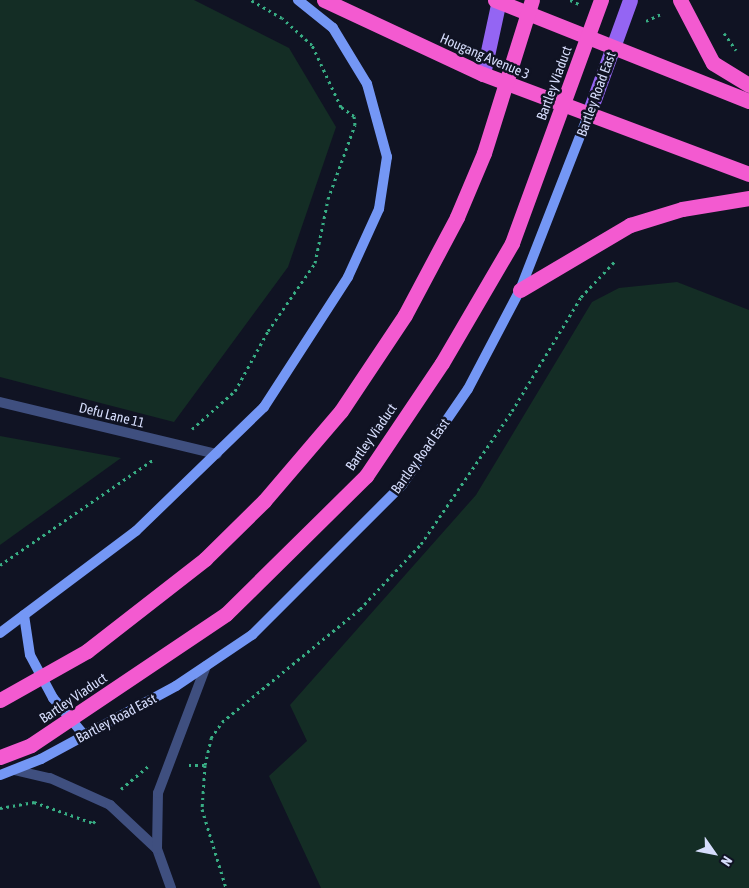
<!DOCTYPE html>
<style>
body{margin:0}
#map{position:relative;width:749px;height:888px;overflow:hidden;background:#101323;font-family:"Asap Condensed",sans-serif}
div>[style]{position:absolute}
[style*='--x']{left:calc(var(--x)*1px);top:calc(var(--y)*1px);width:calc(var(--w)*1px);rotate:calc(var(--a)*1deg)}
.green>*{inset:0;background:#142d25}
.path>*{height:3px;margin-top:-1.5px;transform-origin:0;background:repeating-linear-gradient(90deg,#38ad84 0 2.5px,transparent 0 6.5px)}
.street>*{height:10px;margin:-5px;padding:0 5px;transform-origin:5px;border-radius:5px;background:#3f4f7f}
.secondary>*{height:10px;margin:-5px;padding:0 5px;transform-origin:5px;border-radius:5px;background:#7497f5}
.primary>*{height:15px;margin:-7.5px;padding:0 7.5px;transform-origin:7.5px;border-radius:7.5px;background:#9465f3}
.highway>*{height:15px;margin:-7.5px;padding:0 7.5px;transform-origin:7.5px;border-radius:7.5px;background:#f35ad0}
.highway-bridge>*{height:15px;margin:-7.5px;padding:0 7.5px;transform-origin:7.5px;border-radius:7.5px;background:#f35ad0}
span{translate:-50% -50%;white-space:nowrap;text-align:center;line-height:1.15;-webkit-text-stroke:5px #101323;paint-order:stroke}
.street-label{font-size:14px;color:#d6ddfc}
.north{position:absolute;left:689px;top:828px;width:50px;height:50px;-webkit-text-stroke:4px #101323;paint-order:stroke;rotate:123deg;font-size:14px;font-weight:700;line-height:20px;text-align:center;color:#d6ddfc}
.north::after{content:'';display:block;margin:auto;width:18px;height:22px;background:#d6ddfc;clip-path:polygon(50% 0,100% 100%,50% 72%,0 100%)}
</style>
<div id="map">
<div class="green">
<div style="clip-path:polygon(0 0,194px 0,289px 48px,336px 127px,288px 267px,174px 422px,0 377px)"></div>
<div style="clip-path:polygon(677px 282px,749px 310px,749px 888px,321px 888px,269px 776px,307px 741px,290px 705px,476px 495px,592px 302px,619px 288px)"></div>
<div style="clip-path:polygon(0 436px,121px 458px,0 545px)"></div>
</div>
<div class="path">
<div style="--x:570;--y:0;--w:10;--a:24"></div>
<div style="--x:646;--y:21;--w:19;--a:-25"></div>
<div style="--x:724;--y:33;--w:21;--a:55"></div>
<div style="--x:192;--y:429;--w:57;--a:-41.5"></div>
<div style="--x:235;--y:391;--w:68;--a:-61.2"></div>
<div style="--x:268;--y:331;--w:83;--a:-55.3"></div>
<div style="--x:315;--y:263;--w:65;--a:-78.5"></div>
<div style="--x:328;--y:199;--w:79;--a:-70"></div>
<div style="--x:355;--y:125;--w:9;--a:-96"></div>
<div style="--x:354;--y:116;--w:16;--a:-145"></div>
<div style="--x:341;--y:107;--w:68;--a:-115.1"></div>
<div style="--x:312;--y:45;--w:40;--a:-138"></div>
<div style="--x:282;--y:18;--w:36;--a:-150"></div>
<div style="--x:0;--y:565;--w:187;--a:-34.5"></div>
<div style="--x:189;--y:765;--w:16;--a:0"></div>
<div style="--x:205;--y:765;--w:28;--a:-77"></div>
<div style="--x:211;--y:738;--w:19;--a:-55"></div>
<div style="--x:222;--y:722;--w:178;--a:-39.3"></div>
<div style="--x:360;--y:609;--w:89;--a:-46.8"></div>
<div style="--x:421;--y:544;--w:161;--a:-55.6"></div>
<div style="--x:512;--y:411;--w:133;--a:-58.8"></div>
<div style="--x:581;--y:297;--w:51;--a:-46.6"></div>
<div style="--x:205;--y:765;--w:44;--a:93.9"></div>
<div style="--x:202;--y:809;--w:83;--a:73.1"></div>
<div style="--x:121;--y:789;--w:35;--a:-40"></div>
<div style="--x:0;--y:808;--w:35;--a:-10"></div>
<div style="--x:34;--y:802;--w:63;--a:19.6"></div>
<div style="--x:93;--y:823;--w:6;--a:-45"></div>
</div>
<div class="street">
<div style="--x:0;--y:402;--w:223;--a:13.5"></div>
<div style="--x:14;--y:770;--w:37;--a:13"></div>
<div style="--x:50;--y:778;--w:66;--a:24.2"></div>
<div style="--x:110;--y:805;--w:64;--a:43.1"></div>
<div style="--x:171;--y:888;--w:41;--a:-109.7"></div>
<div style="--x:157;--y:849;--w:56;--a:-89"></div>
<div style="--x:158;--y:793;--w:136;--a:-69.3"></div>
</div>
<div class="secondary">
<div style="--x:24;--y:615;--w:40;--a:81.5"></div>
<div style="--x:30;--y:655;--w:49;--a:61.9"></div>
<div style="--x:53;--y:698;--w:48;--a:50"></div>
<div style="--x:0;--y:633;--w:170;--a:-36.9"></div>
<div style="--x:136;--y:531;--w:178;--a:-44.1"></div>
<div style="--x:264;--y:407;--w:155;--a:-57.1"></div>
<div style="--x:348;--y:277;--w:75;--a:-65.5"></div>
<div style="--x:379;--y:209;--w:53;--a:-81.3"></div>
<div style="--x:387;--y:157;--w:76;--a:-105.3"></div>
<div style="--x:367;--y:84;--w:66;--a:-121.3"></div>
<div style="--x:333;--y:28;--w:45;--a:-141.3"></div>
<div style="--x:0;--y:775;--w:44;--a:-21.3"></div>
<div style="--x:41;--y:759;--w:153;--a:-28.4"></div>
<div style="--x:176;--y:686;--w:92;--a:-33.9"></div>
<div style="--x:252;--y:635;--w:212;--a:-45"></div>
<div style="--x:402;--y:485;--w:116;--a:-55.5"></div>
<div style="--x:468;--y:389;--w:112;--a:-62.3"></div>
<div style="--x:520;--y:290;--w:187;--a:-68.7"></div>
</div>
<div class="primary">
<div style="--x:483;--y:74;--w:76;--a:-77.8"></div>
<div style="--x:588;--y:116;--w:123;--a:-70.1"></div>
</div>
<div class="highway">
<div style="--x:324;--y:0;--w:175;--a:25"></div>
<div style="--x:483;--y:74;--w:284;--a:20.6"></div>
<div style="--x:495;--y:0;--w:273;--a:21.7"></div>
<div style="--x:680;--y:0;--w:71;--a:62.4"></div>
<div style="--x:713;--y:63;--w:42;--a:31.4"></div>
<div style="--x:520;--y:290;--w:128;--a:-30.6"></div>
<div style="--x:630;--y:225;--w:54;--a:-17.1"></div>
<div style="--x:682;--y:209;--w:68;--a:-9.3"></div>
</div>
<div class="highway-bridge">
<div style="--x:0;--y:700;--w:100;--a:-29.4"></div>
<div style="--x:87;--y:651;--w:150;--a:-37.9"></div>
<div style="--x:205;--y:559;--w:83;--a:-44.5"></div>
<div style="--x:264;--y:501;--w:118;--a:-49.5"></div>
<div style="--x:341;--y:411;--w:115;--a:-56.3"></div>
<div style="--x:405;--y:315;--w:111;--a:-62"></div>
<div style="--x:457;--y:217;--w:69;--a:-67.1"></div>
<div style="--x:484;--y:153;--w:160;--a:-72.6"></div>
<div style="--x:0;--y:757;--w:33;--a:-21"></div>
<div style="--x:31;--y:745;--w:235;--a:-33.9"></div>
<div style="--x:226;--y:614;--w:197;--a:-44.6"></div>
<div style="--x:366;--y:476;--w:136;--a:-56.1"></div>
<div style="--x:442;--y:363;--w:139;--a:-59.7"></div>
<div style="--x:512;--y:243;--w:259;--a:-69.9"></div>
</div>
<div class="street-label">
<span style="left:485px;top:56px;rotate:23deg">Hougang Avenue 3</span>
<span style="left:554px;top:83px;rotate:-70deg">Bartley Viaduct</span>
<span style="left:596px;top:94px;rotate:-70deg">Bartley Road East</span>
<span style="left:112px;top:415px;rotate:14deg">Defu Lane 11</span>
<span style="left:371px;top:437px;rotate:-55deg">Bartley Viaduct</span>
<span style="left:420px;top:456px;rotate:-54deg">Bartley Road East</span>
<span style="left:73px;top:698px;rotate:-34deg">Bartley Viaduct</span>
<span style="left:116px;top:718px;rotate:-28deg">Bartley Road East</span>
</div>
<div class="north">N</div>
</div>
